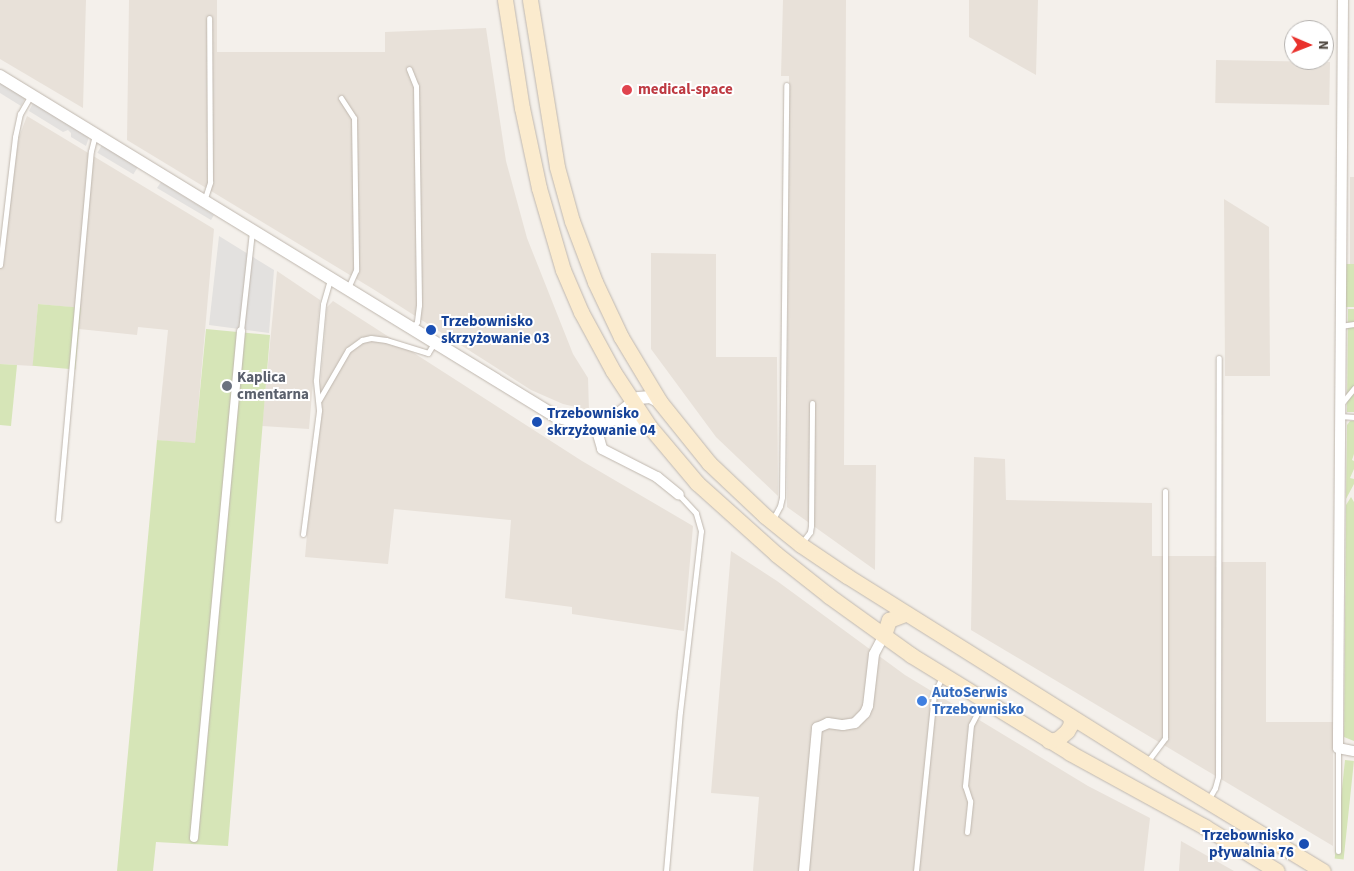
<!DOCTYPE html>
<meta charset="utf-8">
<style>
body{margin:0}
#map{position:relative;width:1354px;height:871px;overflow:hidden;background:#f4f0eb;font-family:"Source Sans 3",sans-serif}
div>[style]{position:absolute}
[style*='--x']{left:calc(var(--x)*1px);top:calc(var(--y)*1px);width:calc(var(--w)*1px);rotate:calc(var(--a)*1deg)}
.residential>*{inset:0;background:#e8e1d9;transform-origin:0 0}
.green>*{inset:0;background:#d6e5b7;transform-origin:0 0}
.parking>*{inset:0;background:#e3e1df;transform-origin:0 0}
.roads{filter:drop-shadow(0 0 1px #bfb7ae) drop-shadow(0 0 1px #bfb7ae)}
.service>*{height:5px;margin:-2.5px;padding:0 2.5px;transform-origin:2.5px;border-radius:2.5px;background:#fff}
.pedestrian>*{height:8px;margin:-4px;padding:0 4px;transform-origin:4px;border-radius:4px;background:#fff}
.minor>*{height:10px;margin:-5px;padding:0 5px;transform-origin:5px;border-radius:5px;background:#fff}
.tertiary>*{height:12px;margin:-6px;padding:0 6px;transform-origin:6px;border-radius:6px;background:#fff}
.secondary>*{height:15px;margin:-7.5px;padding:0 7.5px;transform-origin:7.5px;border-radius:7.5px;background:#fbebce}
.dots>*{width:14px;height:14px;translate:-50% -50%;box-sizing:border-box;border:2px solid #fff;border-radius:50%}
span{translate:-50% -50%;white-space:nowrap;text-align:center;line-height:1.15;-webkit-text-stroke:4px #fff;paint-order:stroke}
.health-label{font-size:15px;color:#be3a42;font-weight:700}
.left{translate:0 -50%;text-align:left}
.transit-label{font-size:15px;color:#164399;font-weight:700}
.right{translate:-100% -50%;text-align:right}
.worship-label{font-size:15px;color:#5b616d;font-weight:700}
.shop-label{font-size:15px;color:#366cbe;font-weight:700}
.north{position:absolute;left:1284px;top:20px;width:50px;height:50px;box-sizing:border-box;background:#fff;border:1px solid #b6b3b0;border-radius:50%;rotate:91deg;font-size:14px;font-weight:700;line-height:20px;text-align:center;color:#484039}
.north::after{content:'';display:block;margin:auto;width:18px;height:22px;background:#e9322d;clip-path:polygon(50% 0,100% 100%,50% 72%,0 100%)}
</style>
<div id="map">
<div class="residential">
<div style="clip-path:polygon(0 0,86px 0,83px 108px,0 59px)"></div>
<div style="clip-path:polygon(129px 0,217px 0,217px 52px,385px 52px,385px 32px,486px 28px,506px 161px,527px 238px,573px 354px,588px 378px,589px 410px,563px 404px,531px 390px,373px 289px,127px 140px)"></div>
<div style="clip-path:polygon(783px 0,846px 0,844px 465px,876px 465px,875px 570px,787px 507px,789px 76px,781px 76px)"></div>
<div style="clip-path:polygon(969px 0,1038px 0,1036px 75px,969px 37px)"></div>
<div style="left:1216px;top:60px;width:114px;height:43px;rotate:1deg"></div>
<div style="clip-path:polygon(27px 116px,214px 229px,195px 444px,157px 440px,168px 330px,138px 327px,137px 335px,79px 329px,80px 308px,38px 304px,33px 366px,0 364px,0 264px,4px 264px,11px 191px,19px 137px)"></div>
<div style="left:1350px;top:177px;width:4px;height:87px"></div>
<div style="clip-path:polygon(1224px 199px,1269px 227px,1270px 376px,1225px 376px)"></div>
<div style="clip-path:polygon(651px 253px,716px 254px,716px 357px,777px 357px,778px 496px,716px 437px,651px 349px)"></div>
<div style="clip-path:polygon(277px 271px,320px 300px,309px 429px,262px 426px)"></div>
<div style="clip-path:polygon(333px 301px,582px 461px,693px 526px,684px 631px,572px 614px,572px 607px,505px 598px,511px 520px,394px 509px,388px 564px,305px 557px,327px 307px)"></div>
<div style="clip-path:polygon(974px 457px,1005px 459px,1006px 500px,1152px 503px,1152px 556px,1221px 556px,1222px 562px,1266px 562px,1266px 722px,1333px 722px,1333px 846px,971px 630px)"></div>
<div style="clip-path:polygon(731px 551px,777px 581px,905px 675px,1088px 786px,1150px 818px,1144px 871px,753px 871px,759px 797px,711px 793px)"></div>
<div style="clip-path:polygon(1181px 841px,1234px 871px,1179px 871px)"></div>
</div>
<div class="green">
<div style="left:1343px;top:264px;width:11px;height:43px"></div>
<div style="left:38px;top:304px;width:43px;height:62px;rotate:5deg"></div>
<div style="clip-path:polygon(1348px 309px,1354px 309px,1354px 412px,1347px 412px)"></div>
<div style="clip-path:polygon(206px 329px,270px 335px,228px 846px,156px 842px,153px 871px,117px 871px,157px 440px,195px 443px)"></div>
<div style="clip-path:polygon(0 364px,17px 365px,11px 426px,0 425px)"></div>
<div style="clip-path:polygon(1350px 421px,1354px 421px,1354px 454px,1352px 460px,1354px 461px,1354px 469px,1350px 478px,1354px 479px,1354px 484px,1346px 499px,1347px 425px)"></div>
<div style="clip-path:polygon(1351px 497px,1354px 502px,1354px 741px,1344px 737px,1346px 505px)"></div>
<div style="left:1345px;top:760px;width:9px;height:99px;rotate:6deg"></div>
</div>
<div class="parking">
<div style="clip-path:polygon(0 83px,25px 98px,21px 106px,0 93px)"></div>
<div style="clip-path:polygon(33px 103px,89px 137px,86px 146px,71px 137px,71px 133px,68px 130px,63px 132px,29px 111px)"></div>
<div style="left:102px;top:145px;width:42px;height:9px;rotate:31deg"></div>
<div style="clip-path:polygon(161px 182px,214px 215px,211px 220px,157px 188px)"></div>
<div style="clip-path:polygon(219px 236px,274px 270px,269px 333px,209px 325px)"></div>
</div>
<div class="roads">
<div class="service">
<div style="--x:409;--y:69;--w:18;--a:68"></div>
<div style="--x:416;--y:86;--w:219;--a:89.2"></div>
<div style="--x:419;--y:305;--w:17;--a:97"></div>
<div style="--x:417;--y:322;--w:8;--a:130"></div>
<div style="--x:341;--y:98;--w:24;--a:57"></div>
<div style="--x:354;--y:118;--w:152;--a:89.2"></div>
<div style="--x:356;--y:270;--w:20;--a:114"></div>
<div style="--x:204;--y:201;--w:20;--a:-72"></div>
<div style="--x:210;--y:182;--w:164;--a:-90.3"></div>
<div style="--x:0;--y:265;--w:129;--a:-83.3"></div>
<div style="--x:15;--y:137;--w:24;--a:-78"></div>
<div style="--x:20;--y:114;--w:22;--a:-60"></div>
<div style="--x:1340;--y:326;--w:14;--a:-8"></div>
<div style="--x:241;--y:331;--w:100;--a:-83.7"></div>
<div style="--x:319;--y:400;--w:58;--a:-59.9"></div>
<div style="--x:348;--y:350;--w:17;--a:-36"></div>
<div style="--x:362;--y:340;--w:9;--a:-13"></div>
<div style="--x:371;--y:338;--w:15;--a:8"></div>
<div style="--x:386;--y:340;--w:44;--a:17.2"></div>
<div style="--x:428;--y:353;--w:12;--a:-59"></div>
<div style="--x:1342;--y:403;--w:19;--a:-51"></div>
<div style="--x:1340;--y:416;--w:14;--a:4"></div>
<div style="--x:58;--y:519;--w:369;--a:-84.9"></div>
<div style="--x:91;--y:151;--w:16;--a:-76"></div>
<div style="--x:772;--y:521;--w:17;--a:-62"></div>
<div style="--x:780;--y:506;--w:9;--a:-77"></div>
<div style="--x:782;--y:497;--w:412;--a:-89.4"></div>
<div style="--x:303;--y:534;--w:125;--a:-82.6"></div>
<div style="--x:319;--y:410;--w:30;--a:-96"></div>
<div style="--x:316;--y:380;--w:76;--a:-84.7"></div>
<div style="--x:323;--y:304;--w:25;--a:-74"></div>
<div style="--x:801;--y:544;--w:15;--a:-53"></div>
<div style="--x:810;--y:532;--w:6;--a:-81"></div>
<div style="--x:811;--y:526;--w:123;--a:-89.5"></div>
<div style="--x:1338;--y:748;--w:103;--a:90"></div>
<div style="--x:1147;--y:762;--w:30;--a:-53"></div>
<div style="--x:1165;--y:738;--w:247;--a:-90"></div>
<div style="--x:1208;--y:800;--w:14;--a:-60"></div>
<div style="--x:1215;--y:788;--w:11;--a:-75"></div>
<div style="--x:1218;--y:777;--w:419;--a:-89.9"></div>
<div style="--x:967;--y:832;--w:31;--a:-84"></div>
<div style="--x:970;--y:801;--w:16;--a:-108"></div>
<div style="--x:965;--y:786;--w:61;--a:-84.4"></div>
<div style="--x:971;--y:725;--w:26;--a:-62"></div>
<div style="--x:666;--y:871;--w:160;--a:-85"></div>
<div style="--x:680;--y:712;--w:182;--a:-83.4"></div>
<div style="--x:701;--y:531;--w:19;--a:-106"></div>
<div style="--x:696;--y:513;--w:25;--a:-133"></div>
<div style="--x:916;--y:871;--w:178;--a:-84.2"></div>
<div style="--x:934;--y:694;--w:19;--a:-65"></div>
</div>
<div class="pedestrian">
<div style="--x:194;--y:838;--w:509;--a:-84.7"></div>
</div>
<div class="minor">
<div style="--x:1343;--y:0;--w:732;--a:90.39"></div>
<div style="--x:1338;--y:732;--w:16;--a:90"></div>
<div style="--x:1338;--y:748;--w:16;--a:11"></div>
<div style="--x:595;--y:424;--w:26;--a:74"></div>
<div style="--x:602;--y:449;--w:62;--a:27"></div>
<div style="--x:657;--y:477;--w:28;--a:39"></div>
<div style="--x:804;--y:871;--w:144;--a:-84.8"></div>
<div style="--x:817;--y:728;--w:12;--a:-24"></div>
<div style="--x:828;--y:723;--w:15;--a:8"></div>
<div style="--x:843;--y:725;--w:12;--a:-9"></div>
<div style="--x:855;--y:723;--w:14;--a:-45"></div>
<div style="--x:865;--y:713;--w:8;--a:-67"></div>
<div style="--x:868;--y:706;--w:52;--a:-83.4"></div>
<div style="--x:874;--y:654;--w:21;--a:-62"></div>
</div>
<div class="tertiary">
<div style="--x:0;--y:76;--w:651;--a:31.49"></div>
<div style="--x:555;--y:416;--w:22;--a:16"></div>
<div style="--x:576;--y:422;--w:19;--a:6"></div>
<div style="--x:595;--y:424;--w:18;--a:-16"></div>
<div style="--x:612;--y:419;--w:9;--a:0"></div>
<div style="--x:621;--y:419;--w:29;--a:14"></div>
<div style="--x:612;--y:419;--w:34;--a:-38"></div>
<div style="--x:639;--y:398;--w:11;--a:-5"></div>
<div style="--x:650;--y:397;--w:11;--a:27"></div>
</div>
<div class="secondary">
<div style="--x:505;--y:0;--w:109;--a:81.1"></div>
<div style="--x:522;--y:108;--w:82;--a:78"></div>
<div style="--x:539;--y:188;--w:85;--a:73.7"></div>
<div style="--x:563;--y:270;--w:46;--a:66.8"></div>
<div style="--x:581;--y:312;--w:67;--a:61.5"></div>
<div style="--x:613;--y:371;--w:66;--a:56.8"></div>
<div style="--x:649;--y:426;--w:75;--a:49.9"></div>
<div style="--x:697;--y:483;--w:106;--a:41.9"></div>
<div style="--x:776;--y:554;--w:68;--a:38.4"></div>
<div style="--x:829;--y:596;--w:101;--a:35.7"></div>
<div style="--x:911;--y:655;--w:187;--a:31.6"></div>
<div style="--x:1070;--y:753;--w:154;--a:28.7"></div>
<div style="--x:1205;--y:827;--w:84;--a:31.4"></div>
<div style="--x:530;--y:0;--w:169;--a:80.8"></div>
<div style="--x:557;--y:167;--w:56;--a:74.5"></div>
<div style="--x:572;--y:221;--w:65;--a:69.3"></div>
<div style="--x:595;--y:282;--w:61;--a:64.7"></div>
<div style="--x:621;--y:337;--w:76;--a:59"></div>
<div style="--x:660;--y:402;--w:78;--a:51.2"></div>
<div style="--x:709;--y:463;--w:77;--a:43.4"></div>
<div style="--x:765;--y:516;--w:46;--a:38.9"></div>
<div style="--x:801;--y:545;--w:55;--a:34"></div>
<div style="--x:847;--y:576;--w:365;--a:32.1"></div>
<div style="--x:1156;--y:770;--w:195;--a:31.2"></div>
<div style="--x:884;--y:635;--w:16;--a:-72"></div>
<div style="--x:889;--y:620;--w:17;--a:-21"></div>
<div style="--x:1049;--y:741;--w:9;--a:-13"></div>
<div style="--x:1058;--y:739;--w:12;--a:-42"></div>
<div style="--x:1067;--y:731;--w:8;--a:-60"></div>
<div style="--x:1071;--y:724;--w:8;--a:-97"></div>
</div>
</div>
<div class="dots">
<div style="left:627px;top:90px;background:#e0444e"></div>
<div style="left:431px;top:330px;background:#1a4fb4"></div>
<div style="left:227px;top:386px;background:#6b7280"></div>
<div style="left:537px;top:422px;background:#1a4fb4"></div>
<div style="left:922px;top:701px;background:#3f7fe0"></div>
<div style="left:1304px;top:844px;background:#1a4fb4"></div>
</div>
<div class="health-label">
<span class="left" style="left:638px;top:90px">medical-space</span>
</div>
<div class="transit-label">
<span class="left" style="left:441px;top:330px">Trzebownisko<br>skrzyżowanie 03</span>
<span class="left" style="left:547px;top:422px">Trzebownisko<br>skrzyżowanie 04</span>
<span class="right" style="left:1294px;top:844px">Trzebownisko<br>pływalnia 76</span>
</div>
<div class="worship-label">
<span class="left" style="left:237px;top:386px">Kaplica<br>cmentarna</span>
</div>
<div class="shop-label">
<span class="left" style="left:932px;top:701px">AutoSerwis<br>Trzebownisko</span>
</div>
<div class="north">N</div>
</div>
